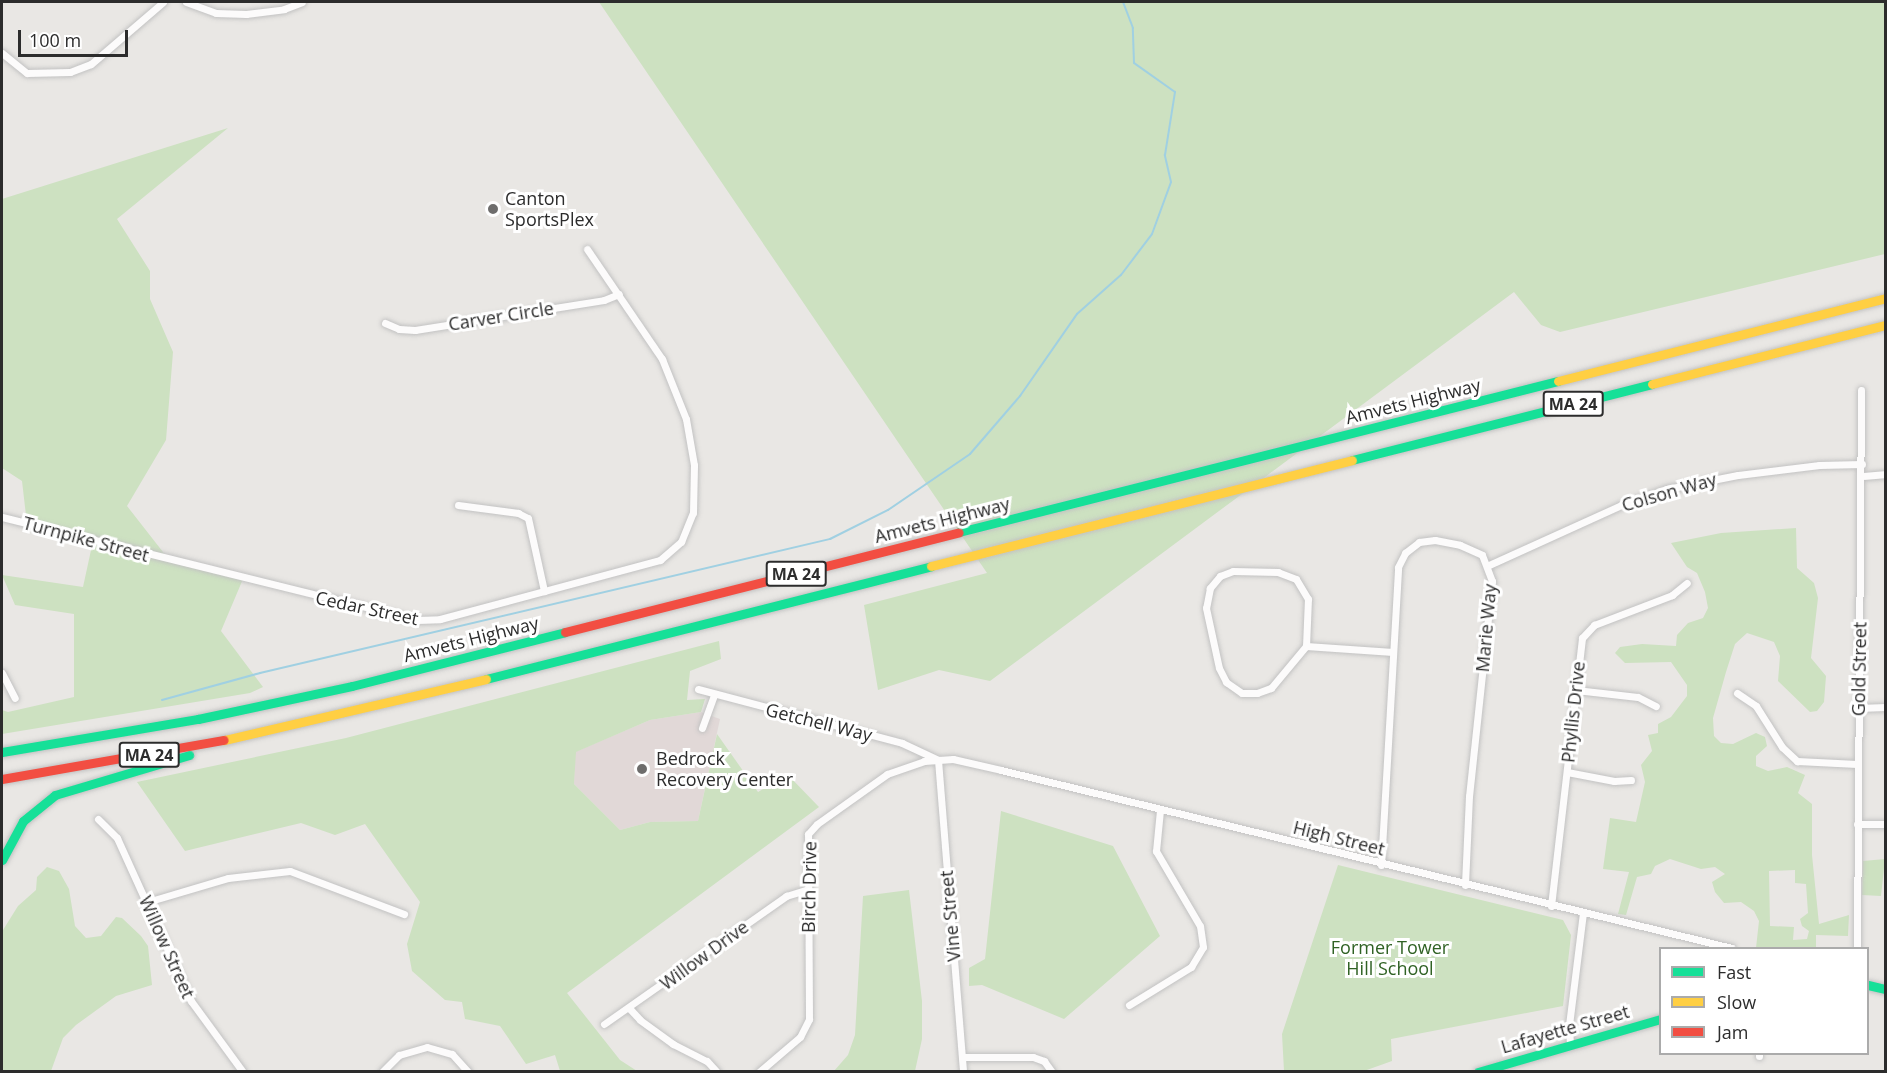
<!DOCTYPE html>
<style>
body{margin:0}
#map{position:relative;width:1887px;height:1073px;overflow:hidden;background:#e9e7e4;font-family:"Open Sans",sans-serif}
div>[style]{position:absolute}
[style*='--x']{left:calc(var(--x)*1px);top:calc(var(--y)*1px);width:calc(var(--w)*1px);rotate:calc(var(--a)*1deg)}
.medical>*{inset:0;background:#e1d8d7}
.green>*{inset:0;background:#cde1c1}
.stream>*{height:2px;margin:-1px;padding:0 1px;transform-origin:1px;border-radius:1px;background:#a0d0e2}
.roads{filter:drop-shadow(0 0 2px #c2c2c2) drop-shadow(0 0 2px #c2c2c2)}
.street>*{height:7px;margin:-3.5px;padding:0 3.5px;transform-origin:3.5px;border-radius:3.5px;background:#fcfbfb}
.fast>*{height:9px;margin:-4.5px;padding:0 4.5px;transform-origin:4.5px;border-radius:4.5px;background:#16e098}
.slow>*{height:9px;margin:-4.5px;padding:0 4.5px;transform-origin:4.5px;border-radius:4.5px;background:#ffcf43}
.jam>*{height:9px;margin:-4.5px;padding:0 4.5px;transform-origin:4.5px;border-radius:4.5px;background:#f24e42}
.dots>*{width:16px;height:16px;translate:-50% -50%;box-sizing:border-box;border:3px solid #fff;border-radius:50%}
span{translate:-50% -50%;white-space:nowrap;text-align:center;line-height:1.15;-webkit-text-stroke:6px #fff;paint-order:stroke}
.shield-label span{padding:2px 4px;background:#fff;border:2px solid;border-radius:4px;-webkit-text-stroke-width:0}
.shield-label{font-size:16px;color:#2c2c2c;font-weight:700}
.poi-label{font-size:18px;color:#2c2c2c}
.left{translate:0 -50%;text-align:left}
.street-label{font-size:18px;color:#2c2c2c}
.park-label{font-size:18px;color:#306224}
.frame{position:absolute;inset:0;border:3px solid #2c2c2c;pointer-events:none}
.legend{position:absolute;left:1659px;top:947px;width:210px;height:108px;box-sizing:border-box;background:#fff;border:2px solid #ababab;margin:0;padding:8px 10px;list-style:none;font-size:18px;color:#2c2c2c}
.legend li{display:flex;align-items:center;gap:12px;height:30px}
.legend b{width:30px;border:2px solid #ababab}
.scale{position:absolute;left:18px;top:30px;width:110px;height:27px;box-sizing:border-box;border:3px solid #2c2c2c;border-top:0;padding-left:8px;font-size:18px;line-height:21px;white-space:nowrap;color:#2c2c2c;-webkit-text-stroke:4px #fff;paint-order:stroke}
</style>
<div id="map">
<div class="medical">
<div style="clip-path:polygon(701px 712px,720px 719px,698px 821px,650px 822px,620px 830px,574px 784px,575px 752px,650px 720px)"></div>
</div>
<div class="green">
<div style="clip-path:polygon(599px 2px,1885px 2px,1885px 254px,1560px 332px,1541px 325px,1514px 292px,990px 681px,939px 670px,878px 690px,864px 605px,987px 573px)"></div>
<div style="clip-path:polygon(228px 128px,117px 219px,150px 271px,150px 299px,173px 352px,166px 440px,127px 506px,170px 561px,243px 579px,221px 631px,263px 687px,250px 693px,2px 734px,2px 710px,8px 712px,74px 697px,74px 614px,15px 605px,2px 575px,83px 587px,93px 541px,27px 524px,22px 481px,2px 468px,2px 199px)"></div>
<div style="clip-path:polygon(evenodd,1796px 528px,1797px 568px,1814px 583px,1818px 598px,1811px 658px,1826px 676px,1824px 702px,1817px 711px,1810px 712px,1778px 681px,1780px 656px,1774px 642px,1747px 633px,1735px 644px,1726px 672px,1713px 718px,1714px 736px,1721px 743px,1733px 744px,1756px 733px,1765px 737px,1767px 746px,1756px 756px,1756px 766px,1768px 771px,1787px 767px,1805px 775px,1798px 793px,1812px 804px,1812px 855px,1819px 924px,1849px 915px,1848px 936px,1816px 935px,1816px 948px,1756px 948px,1759px 921px,1754px 911px,1741px 902px,1724px 903px,1715px 892px,1712px 882px,1725px 874px,1715px 867px,1701px 869px,1670px 859px,1655px 866px,1651px 874px,1637px 877px,1626px 915px,1618px 914px,1629px 872px,1603px 869px,1610px 818px,1636px 822px,1645px 782px,1641px 765px,1652px 751px,1648px 735px,1658px 733px,1658px 724px,1671px 717px,1687px 696px,1687px 685px,1671px 662px,1625px 663px,1615px 653px,1620px 647px,1642px 644px,1676px 646px,1677px 635px,1688px 623px,1703px 618px,1708px 608px,1705px 592px,1697px 573px,1687px 567px,1671px 543px,1721px 533px,1796px 528px,1795px 870px,1795px 883px,1806px 884px,1808px 913px,1800px 919px,1802px 926px,1809px 931px,1807px 939px,1793px 940px,1794px 927px,1770px 926px,1769px 871px,1795px 870px)"></div>
<div style="clip-path:polygon(719px 641px,721px 659px,690px 671px,687px 700px,705px 699px,701px 712px,650px 720px,576px 752px,574px 784px,620px 830px,650px 822px,698px 821px,717px 734px,758px 792px,788px 775px,819px 807px,567px 993px,620px 1060px,637px 1071px,560px 1071px,555px 1055px,526px 1064px,500px 1026px,465px 1019px,462px 1002px,445px 1000px,412px 971px,407px 944px,420px 902px,365px 824px,335px 835px,301px 823px,185px 851px,137px 782px,346px 738px)"></div>
<div style="clip-path:polygon(1001px 811px,1113px 846px,1160px 936px,1064px 1019px,982px 985px,969px 986px,969px 968px,985px 959px)"></div>
<div style="clip-path:polygon(1885px 859px,1881px 896px,1862px 895px,1863px 861px)"></div>
<div style="clip-path:polygon(1338px 865px,1563px 920px,1571px 935px,1563px 1006px,1391px 1039px,1392px 1061px,1364px 1071px,1284px 1071px,1282px 1034px)"></div>
<div style="clip-path:polygon(47px 867px,59px 871px,69px 889px,75px 926px,86px 938px,101px 936px,116px 917px,122px 918px,141px 936px,148px 946px,152px 985px,116px 996px,76px 1025px,63px 1038px,51px 1071px,2px 1071px,3px 930px,18px 906px,36px 890px,37px 877px)"></div>
<div style="clip-path:polygon(909px 890px,922px 1001px,922px 1039px,915px 1071px,834px 1071px,848px 1055px,855px 1035px,863px 896px)"></div>
</div>
<div class="stream">
<div style="--x:162;--y:700;--w:102;--a:-15.4"></div>
<div style="--x:260;--y:673;--w:586;--a:-13.23"></div>
<div style="--x:830;--y:539;--w:65;--a:-26.6"></div>
<div style="--x:888;--y:510;--w:99;--a:-34.3"></div>
<div style="--x:970;--y:454;--w:77;--a:-49.2"></div>
<div style="--x:1020;--y:396;--w:100;--a:-55.2"></div>
<div style="--x:1077;--y:314;--w:59;--a:-41.6"></div>
<div style="--x:1121;--y:275;--w:51;--a:-52.9"></div>
<div style="--x:1152;--y:234;--w:55;--a:-69.9"></div>
<div style="--x:1171;--y:182;--w:28;--a:-103"></div>
<div style="--x:1165;--y:155;--w:64;--a:-81"></div>
<div style="--x:1175;--y:92;--w:50;--a:-144.7"></div>
<div style="--x:1134;--y:63;--w:35;--a:-92"></div>
<div style="--x:1133;--y:28;--w:28;--a:-111"></div>
</div>
<div class="roads">
<div class="street">
<div style="--x:186;--y:2;--w:32;--a:20"></div>
<div style="--x:216;--y:13;--w:30;--a:2"></div>
<div style="--x:246;--y:14;--w:38;--a:-7"></div>
<div style="--x:284;--y:9;--w:19;--a:-21"></div>
<div style="--x:2;--y:53;--w:32;--a:39"></div>
<div style="--x:27;--y:73;--w:43;--a:-1.3"></div>
<div style="--x:70;--y:72;--w:22;--a:-21"></div>
<div style="--x:91;--y:64;--w:95;--a:-40.7"></div>
<div style="--x:385;--y:323;--w:15;--a:23"></div>
<div style="--x:399;--y:329;--w:16;--a:4"></div>
<div style="--x:415;--y:330;--w:191;--a:-9"></div>
<div style="--x:604;--y:300;--w:16;--a:-22"></div>
<div style="--x:1864;--y:476;--w:22;--a:-5"></div>
<div style="--x:458;--y:505;--w:61;--a:7.6"></div>
<div style="--x:518;--y:513;--w:11;--a:27"></div>
<div style="--x:528;--y:518;--w:75;--a:77.6"></div>
<div style="--x:2;--y:517;--w:428;--a:13.9"></div>
<div style="--x:417;--y:620;--w:23;--a:-2"></div>
<div style="--x:440;--y:619;--w:228;--a:-15"></div>
<div style="--x:660;--y:560;--w:28;--a:-41"></div>
<div style="--x:681;--y:542;--w:31;--a:-68"></div>
<div style="--x:693;--y:513;--w:48;--a:-88.8"></div>
<div style="--x:694;--y:465;--w:47;--a:-99.9"></div>
<div style="--x:686;--y:419;--w:65;--a:-111.8"></div>
<div style="--x:662;--y:359;--w:133;--a:-124.3"></div>
<div style="--x:1489;--y:565;--w:145;--a:-24.4"></div>
<div style="--x:1621;--y:505;--w:49;--a:-19.2"></div>
<div style="--x:1667;--y:489;--w:72;--a:-11.2"></div>
<div style="--x:1738;--y:475;--w:82;--a:-7"></div>
<div style="--x:1819;--y:465;--w:43;--a:-1.3"></div>
<div style="--x:1306;--y:646;--w:47;--a:-87.6"></div>
<div style="--x:1308;--y:599;--w:23;--a:-121"></div>
<div style="--x:1296;--y:579;--w:19;--a:-159"></div>
<div style="--x:1278;--y:572;--w:45;--a:-178.7"></div>
<div style="--x:1233;--y:571;--w:14;--a:159"></div>
<div style="--x:1220;--y:576;--w:16;--a:130"></div>
<div style="--x:1210;--y:588;--w:20;--a:101"></div>
<div style="--x:1206;--y:608;--w:61;--a:77.8"></div>
<div style="--x:1219;--y:668;--w:16;--a:63"></div>
<div style="--x:1226;--y:682;--w:19;--a:35"></div>
<div style="--x:1242;--y:693;--w:15;--a:0"></div>
<div style="--x:1257;--y:693;--w:15;--a:-20"></div>
<div style="--x:1271;--y:688;--w:55;--a:-50.2"></div>
<div style="--x:1306;--y:646;--w:87;--a:3.9"></div>
<div style="--x:2;--y:673;--w:28;--a:63"></div>
<div style="--x:698;--y:689;--w:211;--a:14.8"></div>
<div style="--x:902;--y:743;--w:40;--a:25"></div>
<div style="--x:1576;--y:690;--w:62;--a:6.4"></div>
<div style="--x:1638;--y:697;--w:20;--a:27"></div>
<div style="--x:1737;--y:693;--w:23;--a:34"></div>
<div style="--x:1756;--y:706;--w:49;--a:57.6"></div>
<div style="--x:1782;--y:747;--w:21;--a:43"></div>
<div style="--x:1797;--y:761;--w:60;--a:2.9"></div>
<div style="--x:1858;--y:708;--w:28;--a:-2"></div>
<div style="--x:702;--y:728;--w:35;--a:-70"></div>
<div style="--x:938;--y:760;--w:313;--a:85.4"></div>
<div style="--x:1567;--y:772;--w:48;--a:10.8"></div>
<div style="--x:1614;--y:781;--w:17;--a:-3"></div>
<div style="--x:98;--y:819;--w:27;--a:45"></div>
<div style="--x:117;--y:838;--w:179;--a:65.6"></div>
<div style="--x:191;--y:1001;--w:88;--a:53.8"></div>
<div style="--x:1857;--y:824;--w:29;--a:0"></div>
<div style="--x:1381;--y:865;--w:298;--a:-86.7"></div>
<div style="--x:1398;--y:567;--w:16;--a:-63"></div>
<div style="--x:1405;--y:553;--w:18;--a:-38"></div>
<div style="--x:1419;--y:542;--w:16;--a:-7"></div>
<div style="--x:1435;--y:540;--w:25;--a:11"></div>
<div style="--x:1460;--y:545;--w:24;--a:24"></div>
<div style="--x:1482;--y:555;--w:28;--a:69"></div>
<div style="--x:1492;--y:581;--w:216;--a:96.1"></div>
<div style="--x:1469;--y:796;--w:89;--a:92.6"></div>
<div style="--x:147;--y:902;--w:84;--a:-16.5"></div>
<div style="--x:228;--y:878;--w:62;--a:-6.4"></div>
<div style="--x:290;--y:871;--w:122;--a:20.7"></div>
<div style="--x:1551;--y:906;--w:270;--a:-83.4"></div>
<div style="--x:1582;--y:638;--w:18;--a:-47"></div>
<div style="--x:1594;--y:625;--w:84;--a:-21"></div>
<div style="--x:1672;--y:595;--w:19;--a:-39"></div>
<div style="--x:1857;--y:948;--w:558;--a:-89.59"></div>
<div style="--x:1129;--y:1005;--w:73;--a:-31.5"></div>
<div style="--x:1191;--y:967;--w:23;--a:-59"></div>
<div style="--x:1203;--y:947;--w:21;--a:-98"></div>
<div style="--x:1200;--y:926;--w:87;--a:-120.4"></div>
<div style="--x:1156;--y:851;--w:41;--a:-84.4"></div>
<div style="--x:629;--y:1008;--w:16;--a:47"></div>
<div style="--x:640;--y:1020;--w:41;--a:36"></div>
<div style="--x:673;--y:1044;--w:38;--a:27"></div>
<div style="--x:707;--y:1061;--w:15;--a:48"></div>
<div style="--x:604;--y:1024;--w:223;--a:-35.1"></div>
<div style="--x:786;--y:896;--w:21;--a:-17"></div>
<div style="--x:1570;--y:1045;--w:20;--a:-93"></div>
<div style="--x:1569;--y:1025;--w:113;--a:-82.9"></div>
<div style="--x:1759;--y:1056;--w:2;--a:-90"></div>
<div style="--x:964;--y:1057;--w:69;--a:0"></div>
<div style="--x:1033;--y:1057;--w:12;--a:20"></div>
<div style="--x:1044;--y:1061;--w:14;--a:54"></div>
<div style="--x:382;--y:1072;--w:24;--a:-45"></div>
<div style="--x:399;--y:1055;--w:29;--a:-16"></div>
<div style="--x:427;--y:1047;--w:26;--a:16"></div>
<div style="--x:452;--y:1054;--w:24;--a:48"></div>
<div style="--x:759;--y:1072;--w:54;--a:-40.5"></div>
<div style="--x:800;--y:1037;--w:20;--a:-63"></div>
<div style="--x:809;--y:1019;--w:185;--a:-90.3"></div>
<div style="--x:808;--y:834;--w:13;--a:-48"></div>
<div style="--x:817;--y:824;--w:86;--a:-35.5"></div>
<div style="--x:887;--y:774;--w:39;--a:-19"></div>
<div style="--x:924;--y:761;--w:29;--a:-4"></div>
<div style="--x:953;--y:759;--w:49;--a:12.9"></div>
<div style="--x:1001;--y:770;--w:752;--a:13.69"></div>
</div>
<div class="fast">
<div style="--x:1352;--y:460;--w:309;--a:-14.2"></div>
<div style="--x:959;--y:532;--w:618;--a:-14.15"></div>
<div style="--x:486;--y:679;--w:459;--a:-14.2"></div>
<div style="--x:2;--y:752;--w:199;--a:-9.6"></div>
<div style="--x:198;--y:719;--w:157;--a:-12.1"></div>
<div style="--x:352;--y:686;--w:220;--a:-14.2"></div>
<div style="--x:2;--y:860;--w:44;--a:-61.7"></div>
<div style="--x:23;--y:821;--w:41;--a:-39.1"></div>
<div style="--x:55;--y:795;--w:140;--a:-16.6"></div>
<div style="--x:1868;--y:985;--w:18;--a:13"></div>
<div style="--x:1478;--y:1072;--w:190;--a:-16.2"></div>
</div>
<div class="slow">
<div style="--x:1558;--y:381;--w:338;--a:-14.2"></div>
<div style="--x:1652;--y:384;--w:241;--a:-14.2"></div>
<div style="--x:931;--y:566;--w:434;--a:-14.1"></div>
<div style="--x:224;--y:740;--w:269;--a:-13.1"></div>
</div>
<div class="jam">
<div style="--x:565;--y:632;--w:406;--a:-14.2"></div>
<div style="--x:2;--y:779;--w:225;--a:-10"></div>
</div>
</div>
<div class="dots">
<div style="left:493px;top:209px;background:#6e6d6c"></div>
<div style="left:642px;top:769px;background:#6e6d6c"></div>
</div>
<div class="shield-label">
<span style="left:1573px;top:404px">MA 24</span>
<span style="left:796px;top:574px">MA 24</span>
<span style="left:149px;top:755px">MA 24</span>
</div>
<div class="poi-label">
<span class="left" style="left:505px;top:209px">Canton<br>SportsPlex</span>
<span class="left" style="left:656px;top:769px">Bedrock<br>Recovery Center</span>
</div>
<div class="street-label">
<span style="left:501px;top:316px;rotate:-9deg">Carver Circle</span>
<span style="left:1413px;top:401px;rotate:-14deg">Amvets Highway</span>
<span style="left:1669px;top:492px;rotate:-16deg">Colson Way</span>
<span style="left:942px;top:520px;rotate:-14deg">Amvets Highway</span>
<span style="left:86px;top:539px;rotate:15deg">Turnpike Street</span>
<span style="left:367px;top:608px;rotate:12deg">Cedar Street</span>
<span style="left:1486px;top:628px;rotate:-85deg">Marie Way</span>
<span style="left:471px;top:639px;rotate:-14deg">Amvets Highway</span>
<span style="left:1859px;top:669px;rotate:-89deg">Gold Street</span>
<span style="left:1573px;top:712px;rotate:-84deg">Phyllis Drive</span>
<span style="left:819px;top:722px;rotate:14deg">Getchell Way</span>
<span style="left:1339px;top:838px;rotate:14deg">High Street</span>
<span style="left:809px;top:887px;rotate:-89deg">Birch Drive</span>
<span style="left:950px;top:916px;rotate:-95deg">Vine Street</span>
<span style="left:167px;top:947px;rotate:66deg">Willow Street</span>
<span style="left:704px;top:955px;rotate:-36deg">Willow Drive</span>
<span style="left:1565px;top:1029px;rotate:-16deg">Lafayette Street</span>
</div>
<div class="park-label">
<span style="left:1390px;top:958px">Former Tower<br>Hill School</span>
</div>
<div class="frame"></div>
<ul class="legend">
<li><b style="height:8px;background:#16e098"></b>Fast</li>
<li><b style="height:8px;background:#ffcf43"></b>Slow</li>
<li><b style="height:8px;background:#f24e42"></b>Jam</li>
</ul>
<div class="scale">100 m</div>
</div>
